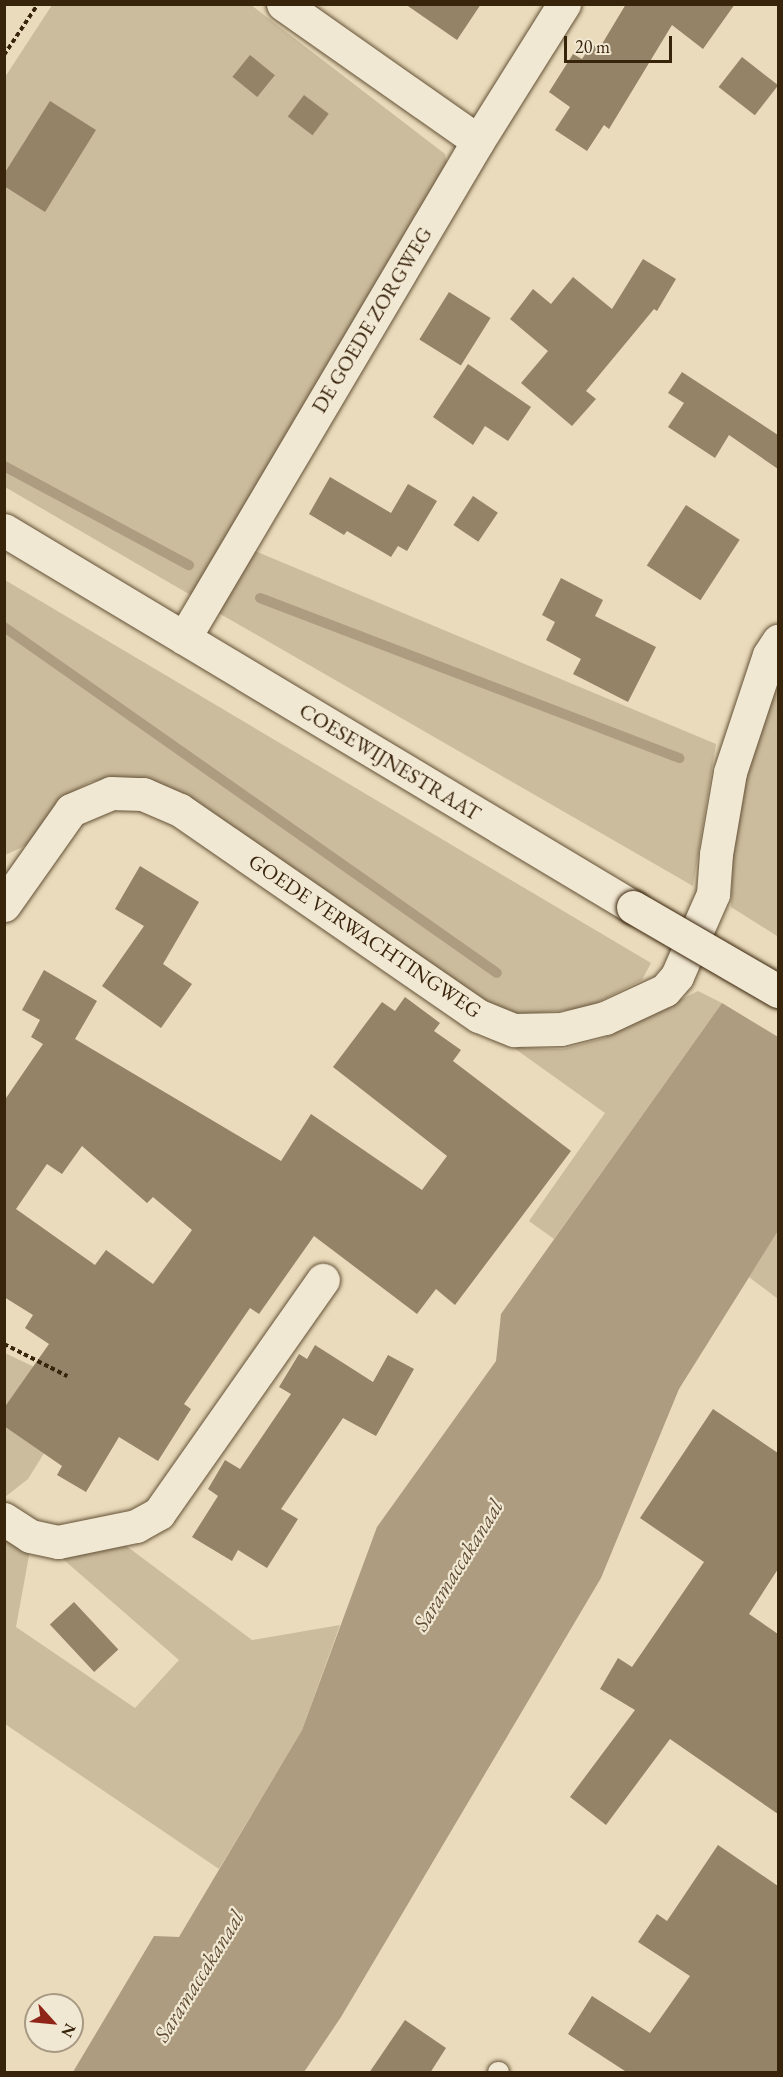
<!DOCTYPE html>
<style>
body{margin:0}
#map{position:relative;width:783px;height:2077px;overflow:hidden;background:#e9dbbb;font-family:"EB Garamond",serif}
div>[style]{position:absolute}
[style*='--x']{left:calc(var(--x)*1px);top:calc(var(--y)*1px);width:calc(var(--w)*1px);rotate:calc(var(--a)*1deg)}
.green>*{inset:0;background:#cbbc9d}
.water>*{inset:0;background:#ad9c7f}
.stream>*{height:10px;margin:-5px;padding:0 5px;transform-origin:5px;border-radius:5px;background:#ad9c7f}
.building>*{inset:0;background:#948367;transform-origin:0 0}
.path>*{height:4px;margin-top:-2px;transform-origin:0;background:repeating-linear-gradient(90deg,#38230b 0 4.5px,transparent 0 7.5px)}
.roads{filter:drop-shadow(0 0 2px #645137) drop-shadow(0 0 2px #645137)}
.lane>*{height:20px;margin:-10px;padding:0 10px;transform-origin:10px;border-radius:10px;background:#f1e8d3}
.street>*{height:33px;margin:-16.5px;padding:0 16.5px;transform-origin:16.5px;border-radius:16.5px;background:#f1e8d3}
.secondary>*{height:33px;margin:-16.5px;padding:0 16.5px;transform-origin:16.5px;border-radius:16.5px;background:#f1e8d3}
.bridges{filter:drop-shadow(0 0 2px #38230b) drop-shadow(0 0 2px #38230b)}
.secondary-bridge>*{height:33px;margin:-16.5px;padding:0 16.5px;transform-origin:16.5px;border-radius:16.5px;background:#f1e8d3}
span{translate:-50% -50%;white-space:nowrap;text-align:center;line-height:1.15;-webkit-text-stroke:4.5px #f1e8d3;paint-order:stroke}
.street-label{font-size:21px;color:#38230b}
.water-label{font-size:22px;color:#614d34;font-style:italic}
.frame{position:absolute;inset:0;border:6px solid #38230b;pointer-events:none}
.north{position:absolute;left:24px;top:1993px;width:60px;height:60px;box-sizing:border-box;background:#f1e8d3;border:2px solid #a79983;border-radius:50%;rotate:117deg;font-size:16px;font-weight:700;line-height:24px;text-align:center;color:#38230b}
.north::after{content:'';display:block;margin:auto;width:21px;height:27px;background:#8f2418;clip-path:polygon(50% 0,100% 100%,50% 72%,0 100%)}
.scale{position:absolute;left:564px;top:36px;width:108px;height:27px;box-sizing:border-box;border:3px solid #38230b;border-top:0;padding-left:8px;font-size:18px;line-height:21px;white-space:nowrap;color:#38230b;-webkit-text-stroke:4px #f1e8d3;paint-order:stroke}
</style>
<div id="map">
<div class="green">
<div style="clip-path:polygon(52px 5px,251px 5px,445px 154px,448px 169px,194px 597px,5px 487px,5px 77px)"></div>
<div style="clip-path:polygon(255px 551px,716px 744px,693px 886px,210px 608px)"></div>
<div style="clip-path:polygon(5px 580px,651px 963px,642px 980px,586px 1008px,515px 1015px,486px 1001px,190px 800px,151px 779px,117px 777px,90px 782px,62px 798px,29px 844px,5px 855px)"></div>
<div style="clip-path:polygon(778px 669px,778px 930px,777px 936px,731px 907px,734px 824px,752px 734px)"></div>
<div style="clip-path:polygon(698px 991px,722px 1003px,554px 1239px,529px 1221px,605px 1113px,504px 1041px,526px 1048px,563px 1049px,604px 1038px)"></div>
<div style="clip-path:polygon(778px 1231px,778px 1299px,749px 1277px)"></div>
<div style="clip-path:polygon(5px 1353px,70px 1384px,46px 1450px,28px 1479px,5px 1497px)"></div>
<div style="clip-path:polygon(4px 1533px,30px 1550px,16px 1627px,135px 1708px,179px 1660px,49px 1547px,117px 1539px,252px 1640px,340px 1625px,302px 1730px,219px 1869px,5px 1724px)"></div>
</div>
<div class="water">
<div style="clip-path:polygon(722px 1003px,778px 1037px,778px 1231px,679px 1389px,601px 1578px,341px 2017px,304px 2072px,73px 2072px,154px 1936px,179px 1937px,302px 1730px,377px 1527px,496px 1361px,501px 1314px)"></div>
</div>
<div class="stream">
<div style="--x:4;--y:466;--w:210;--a:28.2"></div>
<div style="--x:260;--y:598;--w:449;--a:20.9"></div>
<div style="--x:4;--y:627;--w:602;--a:35.06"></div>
</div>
<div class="building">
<div style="clip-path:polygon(405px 4px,481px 4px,457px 40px)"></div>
<div style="clip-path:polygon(626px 4px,735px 4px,703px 49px,672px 25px,609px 129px,604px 125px,587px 151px,555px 130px,570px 107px,549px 92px,573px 54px,582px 59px,592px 44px,599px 49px)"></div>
<div style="left:250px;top:55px;width:32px;height:28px;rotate:39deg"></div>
<div style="left:742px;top:57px;width:46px;height:38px;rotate:38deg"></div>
<div style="left:304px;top:95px;width:31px;height:27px;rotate:37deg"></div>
<div style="clip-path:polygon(50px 101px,96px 130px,45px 212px,4px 186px,4px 174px)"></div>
<div style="clip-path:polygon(643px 259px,676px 279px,657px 311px,654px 309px,586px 391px,596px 399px,572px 426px,521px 383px,548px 351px,510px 319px,533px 289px,551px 304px,573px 277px,612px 309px)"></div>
<div style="left:449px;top:292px;width:49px;height:56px;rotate:32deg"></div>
<div style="clip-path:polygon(468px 364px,531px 407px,508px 441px,485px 426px,473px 445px,433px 417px)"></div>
<div style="clip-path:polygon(682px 372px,778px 435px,778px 469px,729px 435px,715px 458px,668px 427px,684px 403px,668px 393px)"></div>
<div style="clip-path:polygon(330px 477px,391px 513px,408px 484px,437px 501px,407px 551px,398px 546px,391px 557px,347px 531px,344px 535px,309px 514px)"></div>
<div style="left:473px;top:496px;width:30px;height:35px;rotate:34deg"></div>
<div style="left:686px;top:505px;width:64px;height:72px;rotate:33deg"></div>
<div style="clip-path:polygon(561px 578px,603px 600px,595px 616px,656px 647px,628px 702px,573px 674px,581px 659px,546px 640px,555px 622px,542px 615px)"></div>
<div style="clip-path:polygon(140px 866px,199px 902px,163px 964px,192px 984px,161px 1028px,102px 986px,144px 926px,115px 909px)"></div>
<div style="clip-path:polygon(evenodd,44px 970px,97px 1001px,75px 1039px,281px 1161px,311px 1114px,422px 1190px,447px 1156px,333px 1067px,382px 1002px,395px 1011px,405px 997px,440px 1023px,434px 1031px,461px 1050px,453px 1061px,571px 1151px,455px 1305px,436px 1289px,417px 1314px,314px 1236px,259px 1314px,250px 1308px,184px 1404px,191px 1409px,158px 1461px,119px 1437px,86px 1492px,57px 1475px,62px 1466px,4px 1426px,4px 1408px,49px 1344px,25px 1328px,33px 1315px,4px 1297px,4px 1101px,43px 1044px,31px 1037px,40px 1020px,22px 1010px,44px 970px,82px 1146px,147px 1203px,153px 1197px,192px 1230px,153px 1284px,106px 1250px,95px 1265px,16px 1209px,47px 1164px,62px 1174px,82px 1146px)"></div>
<div style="clip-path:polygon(315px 1345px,373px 1382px,388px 1355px,414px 1369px,376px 1436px,343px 1418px,281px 1509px,298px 1519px,267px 1568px,238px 1550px,232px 1561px,192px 1537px,218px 1496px,208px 1489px,225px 1460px,240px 1469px,291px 1394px,279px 1387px,299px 1354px,307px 1359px)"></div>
<div style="clip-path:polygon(713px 1409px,778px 1453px,778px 1569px,749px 1614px,778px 1634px,778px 1814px,670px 1739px,606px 1825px,570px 1797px,635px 1710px,600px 1689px,618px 1658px,632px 1667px,704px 1562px,640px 1518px)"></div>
<div style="left:74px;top:1602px;width:65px;height:33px;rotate:47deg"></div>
<div style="clip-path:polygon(718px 1845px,778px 1886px,778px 2073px,628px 2073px,568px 2034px,592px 1996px,650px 2033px,690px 1976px,638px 1942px,657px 1914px,667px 1921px)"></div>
<div style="clip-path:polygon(405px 2020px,446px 2048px,430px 2073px,369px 2073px)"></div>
</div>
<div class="path">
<div style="--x:4;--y:55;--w:61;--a:-56.3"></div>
<div style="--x:4;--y:1344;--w:71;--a:26.9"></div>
</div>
<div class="roads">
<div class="lane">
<div style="--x:498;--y:2072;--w:1;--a:0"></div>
</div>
<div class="street">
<div style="--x:283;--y:4;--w:238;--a:35.1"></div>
<div style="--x:184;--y:638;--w:577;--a:-59.39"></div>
<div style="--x:478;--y:141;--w:162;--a:-57.9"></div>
<div style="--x:4;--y:905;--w:116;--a:-54.8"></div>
<div style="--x:71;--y:810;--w:43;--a:-23"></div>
<div style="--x:111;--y:793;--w:32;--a:2"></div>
<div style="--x:143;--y:794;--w:40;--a:23.4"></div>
<div style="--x:180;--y:810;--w:363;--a:34.6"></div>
<div style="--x:479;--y:1016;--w:38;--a:22"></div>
<div style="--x:514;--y:1030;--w:47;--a:-1.2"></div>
<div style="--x:561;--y:1029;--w:45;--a:-14"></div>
<div style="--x:605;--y:1018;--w:66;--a:-25"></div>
<div style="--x:665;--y:990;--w:18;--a:-49"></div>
<div style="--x:677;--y:976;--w:90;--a:-66.3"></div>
<div style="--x:713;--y:894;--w:40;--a:-85.7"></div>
<div style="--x:716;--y:854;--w:83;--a:-80.3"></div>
<div style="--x:730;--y:772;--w:123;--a:-71.6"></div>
<div style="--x:769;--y:655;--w:17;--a:-57"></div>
<div style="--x:4;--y:1519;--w:31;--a:33"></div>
<div style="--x:30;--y:1536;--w:29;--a:12"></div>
<div style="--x:58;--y:1542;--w:80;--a:-11.6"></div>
<div style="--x:136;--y:1526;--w:26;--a:-29"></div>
<div style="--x:159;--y:1513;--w:285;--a:-54.9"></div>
</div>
<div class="secondary">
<div style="--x:4;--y:530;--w:733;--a:30.94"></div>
</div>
</div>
<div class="bridges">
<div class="secondary-bridge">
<div style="--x:633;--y:907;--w:168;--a:30.1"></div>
</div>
</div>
<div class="street-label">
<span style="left:372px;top:320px;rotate:-59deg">DE GOEDE ZORGWEG</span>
<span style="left:390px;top:762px;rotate:31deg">COESEWIJNESTRAAT</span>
<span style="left:365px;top:936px;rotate:34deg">GOEDE VERWACHTINGWEG</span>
</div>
<div class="water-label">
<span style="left:458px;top:1565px;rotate:-58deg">Saramaccakanaal</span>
<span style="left:199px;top:1976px;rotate:-58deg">Saramaccakanaal</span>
</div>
<div class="frame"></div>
<div class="north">N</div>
<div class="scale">20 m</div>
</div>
